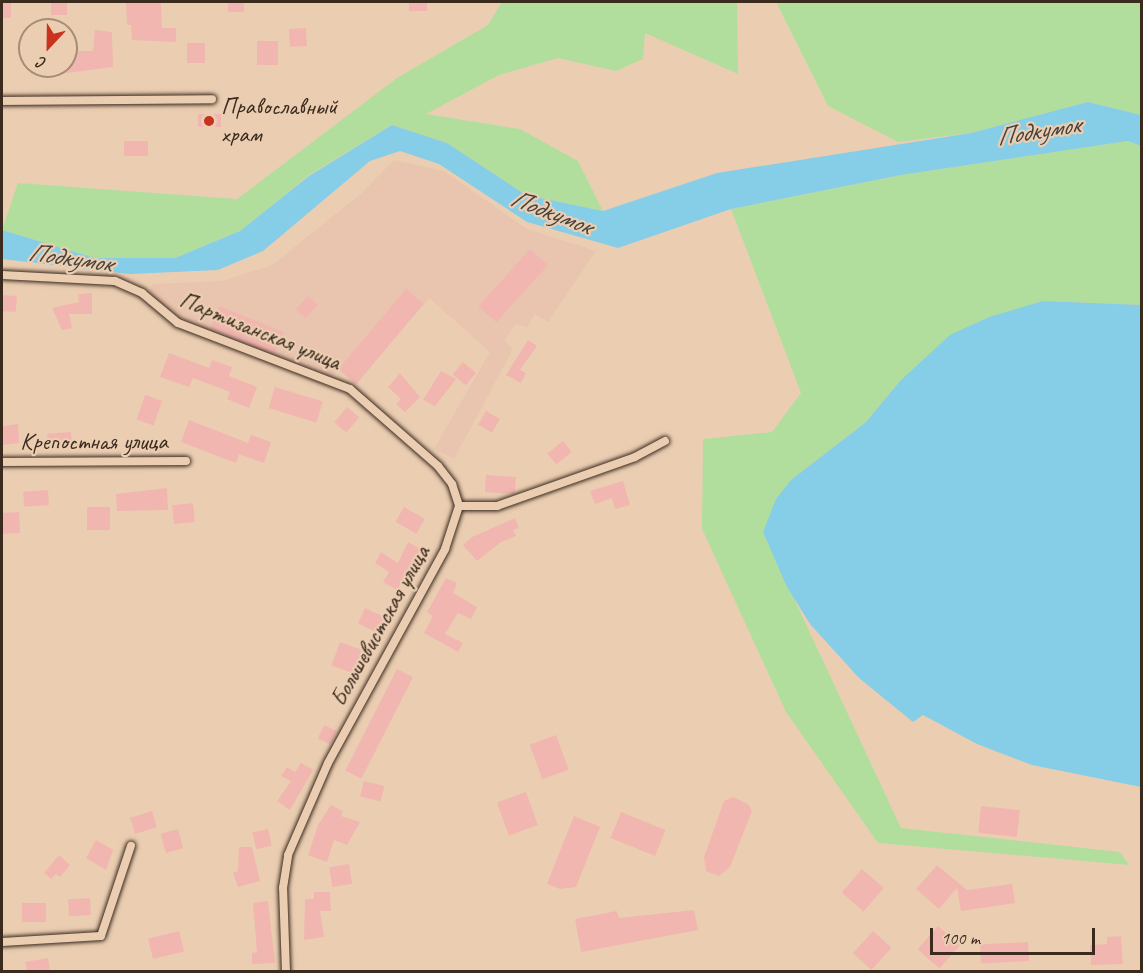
<!DOCTYPE html>
<meta charset="utf-8">
<style>
body{margin:0}
#map{position:relative;width:1143px;height:973px;overflow:hidden;background:#ebceb2;font-family:Caveat,sans-serif}
div>[style]{position:absolute}
[style*='--x']{left:calc(var(--x)*1px);top:calc(var(--y)*1px);width:calc(var(--w)*1px);rotate:calc(var(--a)*1deg)}
.built>*{inset:0;background:#e9c4ae}
.green>*{inset:0;background:#b1de9d}
.water>*{inset:0;background:#86cde7}
.building>*{inset:0;background:#f1b6af;transform-origin:0 0}
.roads{filter:drop-shadow(0 0 2px #3b2a1e) drop-shadow(0 0 2px #3b2a1e)}
.street>*{height:8px;margin:-4px;padding:0 4px;transform-origin:4px;border-radius:4px;background:#ebceb2}
.dots>*{width:16px;height:16px;translate:-50% -50%;box-sizing:border-box;border:3px solid #ebceb2;border-radius:50%}
span{translate:-50% -50%;white-space:nowrap;text-align:center;line-height:1.15;-webkit-text-stroke:4.5px #ebceb2;paint-order:stroke}
.poi-label{font-size:24px;color:#3b2a1e}
.left{translate:0 -50%;text-align:left}
.street-label{font-size:24px;color:#3b2a1e}
.water-label{font-size:26px;color:#46423c;font-style:italic}
.frame{position:absolute;inset:0;border:3px solid #3b2a1e;pointer-events:none}
.north{position:absolute;left:18px;top:18px;width:60px;height:60px;box-sizing:border-box;background:#ebceb2;border:2px solid #a58c77;border-radius:50%;rotate:202deg;font-size:16px;font-weight:700;line-height:24px;text-align:center;color:#3b2a1e}
.north::after{content:'';display:block;margin:auto;width:21px;height:27px;background:#c8321e;clip-path:polygon(50% 0,100% 100%,50% 72%,0 100%)}
.scale{position:absolute;left:930px;top:928px;width:165px;height:27px;box-sizing:border-box;border:3px solid #3b2a1e;border-top:0;padding-left:8px;font-size:18px;line-height:21px;white-space:nowrap;color:#3b2a1e;-webkit-text-stroke:4px #ebceb2;paint-order:stroke}
</style>
<div id="map">
<div class="built">
<div style="clip-path:polygon(394px 160px,444px 171px,527px 229px,596px 251px,548px 322px,535px 314px,527px 327px,516px 324px,504px 341px,513px 349px,454px 459px,434px 449px,490px 352px,429px 298px,356px 384px,338px 369px,325px 386px,164px 316px,149px 293px,152px 284px,222px 281px,272px 265px,363px 192px)"></div>
</div>
<div class="green">
<div style="clip-path:polygon(502px 2px,737px 2px,738px 74px,645px 33px,643px 59px,616px 71px,558px 58px,499px 75px,426px 114px,520px 129px,578px 161px,603px 211px,526px 195px,447px 143px,392px 125px,309px 175px,240px 231px,175px 258px,95px 258px,2px 230px,18px 183px,237px 199px,397px 78px,488px 25px)"></div>
<div style="clip-path:polygon(776px 2px,1141px 2px,1141px 115px,1088px 102px,971px 133px,898px 142px,828px 106px)"></div>
<div style="clip-path:polygon(1128px 141px,1141px 146px,1141px 305px,1043px 301px,900px 381px,866px 422px,791px 480px,763px 532px,901px 828px,1120px 852px,1129px 865px,878px 843px,786px 712px,702px 529px,703px 439px,772px 432px,801px 393px,731px 209px,901px 175px)"></div>
</div>
<div class="water">
<div style="clip-path:polygon(1088px 102px,1141px 115px,1141px 146px,1128px 141px,901px 175px,731px 209px,618px 248px,527px 222px,439px 164px,400px 151px,370px 161px,263px 251px,218px 270px,130px 274px,2px 259px,2px 230px,95px 258px,175px 258px,240px 231px,309px 176px,392px 125px,447px 143px,526px 195px,603px 211px,717px 173px,971px 133px)"></div>
<div style="clip-path:polygon(1043px 301px,1141px 305px,1141px 787px,1032px 765px,977px 744px,923px 715px,913px 722px,859px 678px,810px 624px,787px 587px,763px 532px,776px 499px,791px 480px,866px 422px,900px 381px,950px 335px,989px 317px)"></div>
</div>
<div class="building">
<div style="left:2px;top:2px;width:9px;height:16px"></div>
<div style="left:51px;top:2px;width:16px;height:13px"></div>
<div style="clip-path:polygon(126px 2px,161px 2px,162px 28px,176px 28px,176px 42px,132px 40px,131px 25px,127px 25px)"></div>
<div style="left:228px;top:2px;width:16px;height:10px"></div>
<div style="left:409px;top:2px;width:18px;height:9px"></div>
<div style="left:306px;top:28px;width:18px;height:17px;rotate:87deg"></div>
<div style="clip-path:polygon(95px 30px,112px 32px,113px 67px,66px 73px,66px 51px,93px 51px)"></div>
<div style="left:257px;top:41px;width:21px;height:24px"></div>
<div style="left:187px;top:43px;width:18px;height:20px"></div>
<div style="left:198px;top:114px;width:23px;height:13px"></div>
<div style="left:124px;top:141px;width:24px;height:15px"></div>
<div style="left:530px;top:249px;width:24px;height:77px;rotate:42deg"></div>
<div style="left:406px;top:289px;width:23px;height:105px;rotate:40deg"></div>
<div style="clip-path:polygon(92px 293px,92px 314px,69px 314px,72px 328px,62px 330px,52px 308px,79px 302px,78px 294px)"></div>
<div style="left:2px;top:295px;width:15px;height:16px;rotate:4deg"></div>
<div style="left:308px;top:296px;width:13px;height:18px;rotate:42deg"></div>
<div style="left:219px;top:306px;width:70px;height:24px;rotate:22deg"></div>
<div style="clip-path:polygon(528px 340px,537px 346px,520px 370px,526px 373px,521px 383px,506px 375px)"></div>
<div style="clip-path:polygon(169px 353px,209px 368px,212px 360px,232px 367px,229px 376px,257px 387px,249px 408px,227px 399px,230px 392px,193px 378px,189px 387px,160px 377px)"></div>
<div style="left:463px;top:362px;width:17px;height:16px;rotate:40deg"></div>
<div style="clip-path:polygon(441px 371px,456px 379px,435px 406px,423px 400px)"></div>
<div style="clip-path:polygon(400px 373px,420px 397px,405px 412px,396px 404px,401px 399px,388px 387px)"></div>
<div style="left:275px;top:387px;width:50px;height:22px;rotate:17deg"></div>
<div style="left:145px;top:395px;width:18px;height:26px;rotate:19deg"></div>
<div style="left:347px;top:407px;width:16px;height:20px;rotate:40deg"></div>
<div style="left:486px;top:411px;width:16px;height:16px;rotate:30deg"></div>
<div style="clip-path:polygon(189px 420px,248px 443px,251px 435px,271px 442px,264px 463px,239px 454px,236px 463px,181px 442px)"></div>
<div style="clip-path:polygon(18px 424px,19px 443px,2px 445px,2px 426px)"></div>
<div style="left:71px;top:432px;width:16px;height:24px;rotate:86deg"></div>
<div style="left:563px;top:441px;width:14px;height:20px;rotate:51deg"></div>
<div style="left:486px;top:475px;width:30px;height:17px;rotate:4deg"></div>
<div style="clip-path:polygon(623px 481px,630px 505px,615px 509px,612px 498px,595px 504px,590px 491px)"></div>
<div style="clip-path:polygon(167px 488px,168px 510px,117px 511px,116px 494px)"></div>
<div style="left:48px;top:490px;width:15px;height:25px;rotate:86deg"></div>
<div style="left:193px;top:503px;width:19px;height:21px;rotate:84deg"></div>
<div style="left:110px;top:507px;width:23px;height:23px;rotate:90deg"></div>
<div style="left:404px;top:507px;width:24px;height:17px;rotate:30deg"></div>
<div style="left:19px;top:512px;width:21px;height:17px;rotate:87deg"></div>
<div style="clip-path:polygon(515px 518px,519px 528px,513px 530px,516px 536px,501px 542px,477px 561px,463px 545px,472px 537px)"></div>
<div style="clip-path:polygon(408px 542px,421px 549px,397px 590px,383px 582px,389px 572px,375px 563px,381px 552px,398px 563px)"></div>
<div style="clip-path:polygon(446px 578px,457px 583px,453px 593px,477px 607px,471px 619px,458px 613px,445px 634px,463px 643px,458px 652px,424px 633px,433px 616px,427px 612px)"></div>
<div style="left:365px;top:608px;width:21px;height:17px;rotate:25deg"></div>
<div style="left:340px;top:642px;width:23px;height:25px;rotate:20deg"></div>
<div style="left:397px;top:669px;width:18px;height:114px;rotate:27deg"></div>
<div style="left:324px;top:725px;width:14px;height:15px;rotate:25deg"></div>
<div style="left:556px;top:735px;width:37px;height:28px;rotate:70deg"></div>
<div style="clip-path:polygon(301px 763px,313px 770px,290px 810px,277px 801px,291px 781px,281px 776px,287px 767px,295px 772px)"></div>
<div style="left:364px;top:781px;width:21px;height:16px;rotate:14deg"></div>
<div style="left:526px;top:792px;width:35px;height:31px;rotate:70deg"></div>
<div style="clip-path:polygon(733px 797px,748px 804px,752px 811px,730px 867px,719px 876px,706px 871px,704px 857px,724px 801px)"></div>
<div style="clip-path:polygon(331px 805px,343px 811px,341px 816px,360px 822px,347px 845px,334px 840px,327px 862px,308px 855px,318px 825px)"></div>
<div style="left:981px;top:806px;width:39px;height:27px;rotate:6deg"></div>
<div style="left:152px;top:811px;width:17px;height:23px;rotate:73deg"></div>
<div style="left:621px;top:812px;width:48px;height:28px;rotate:22deg"></div>
<div style="clip-path:polygon(574px 816px,600px 827px,576px 887px,560px 889px,547px 884px)"></div>
<div style="left:178px;top:829px;width:20px;height:18px;rotate:75deg"></div>
<div style="left:268px;top:829px;width:17px;height:16px;rotate:77deg"></div>
<div style="clip-path:polygon(96px 840px,113px 850px,106px 870px,86px 858px)"></div>
<div style="clip-path:polygon(239px 847px,252px 847px,260px 881px,238px 887px,233px 873px,238px 871px)"></div>
<div style="clip-path:polygon(59px 855px,70px 865px,60px 877px,56px 874px,51px 879px,44px 873px)"></div>
<div style="left:349px;top:864px;width:20px;height:20px;rotate:81deg"></div>
<div style="clip-path:polygon(937px 865px,967px 890px,1012px 884px,1015px 903px,961px 911px,957px 888px,939px 909px,916px 889px)"></div>
<div style="left:862px;top:869px;width:29px;height:31px;rotate:41deg"></div>
<div style="clip-path:polygon(314px 892px,330px 892px,331px 911px,320px 911px,324px 937px,304px 940px,305px 899px,314px 899px)"></div>
<div style="left:90px;top:898px;width:17px;height:22px;rotate:87deg"></div>
<div style="clip-path:polygon(268px 901px,275px 963px,252px 964px,252px 953px,257px 952px,253px 903px)"></div>
<div style="left:46px;top:903px;width:19px;height:24px;rotate:90deg"></div>
<div style="clip-path:polygon(694px 910px,698px 930px,581px 952px,575px 919px,617px 911px,619px 918px)"></div>
<div style="left:938px;top:926px;width:29px;height:31px;rotate:41deg"></div>
<div style="left:179px;top:931px;width:21px;height:32px;rotate:76deg"></div>
<div style="left:873px;top:931px;width:25px;height:30px;rotate:42deg"></div>
<div style="clip-path:polygon(1121px 936px,1123px 964px,1091px 965px,1090px 945px,1107px 944px,1107px 937px)"></div>
<div style="left:1028px;top:942px;width:19px;height:48px;rotate:87deg"></div>
<div style="clip-path:polygon(48px 958px,50px 972px,27px 972px,25px 962px)"></div>
</div>
<div class="roads">
<div class="street">
<div style="--x:2;--y:101;--w:210;--a:-0.5"></div>
<div style="--x:2;--y:275;--w:113;--a:3"></div>
<div style="--x:115;--y:281;--w:30;--a:24"></div>
<div style="--x:142;--y:293;--w:47;--a:39.8"></div>
<div style="--x:178;--y:323;--w:184;--a:21"></div>
<div style="--x:350;--y:389;--w:117;--a:41.2"></div>
<div style="--x:438;--y:466;--w:23;--a:52"></div>
<div style="--x:452;--y:484;--w:23;--a:72"></div>
<div style="--x:2;--y:462;--w:184;--a:-0.3"></div>
<div style="--x:459;--y:506;--w:38;--a:0"></div>
<div style="--x:497;--y:506;--w:146;--a:-19.5"></div>
<div style="--x:635;--y:457;--w:34;--a:-28"></div>
<div style="--x:2;--y:942;--w:99;--a:-3.5"></div>
<div style="--x:101;--y:936;--w:95;--a:-71.6"></div>
<div style="--x:286;--y:972;--w:84;--a:-92"></div>
<div style="--x:283;--y:888;--w:33;--a:-81"></div>
<div style="--x:288;--y:855;--w:100;--a:-66.5"></div>
<div style="--x:328;--y:763;--w:244;--a:-61.3"></div>
<div style="--x:445;--y:549;--w:45;--a:-72"></div>
</div>
</div>
<div class="dots">
<div style="left:209px;top:121px;background:#c8321e"></div>
</div>
<div class="poi-label">
<span class="left" style="left:221px;top:121px">Православный<br>храм</span>
</div>
<div class="street-label">
<span style="left:260px;top:331px;rotate:22deg">Партизанская улица</span>
<span style="left:94px;top:442px">Крепостная улица</span>
<span style="left:380px;top:626px;rotate:-61deg">Большевистская улица</span>
</div>
<div class="water-label">
<span style="left:1038px;top:131px;rotate:-9deg">Подкумок</span>
<span style="left:551px;top:212px;rotate:21deg">Подкумок</span>
<span style="left:70px;top:258px;rotate:8deg">Подкумок</span>
</div>
<div class="frame"></div>
<div class="north">С</div>
<div class="scale">100 m</div>
</div>
